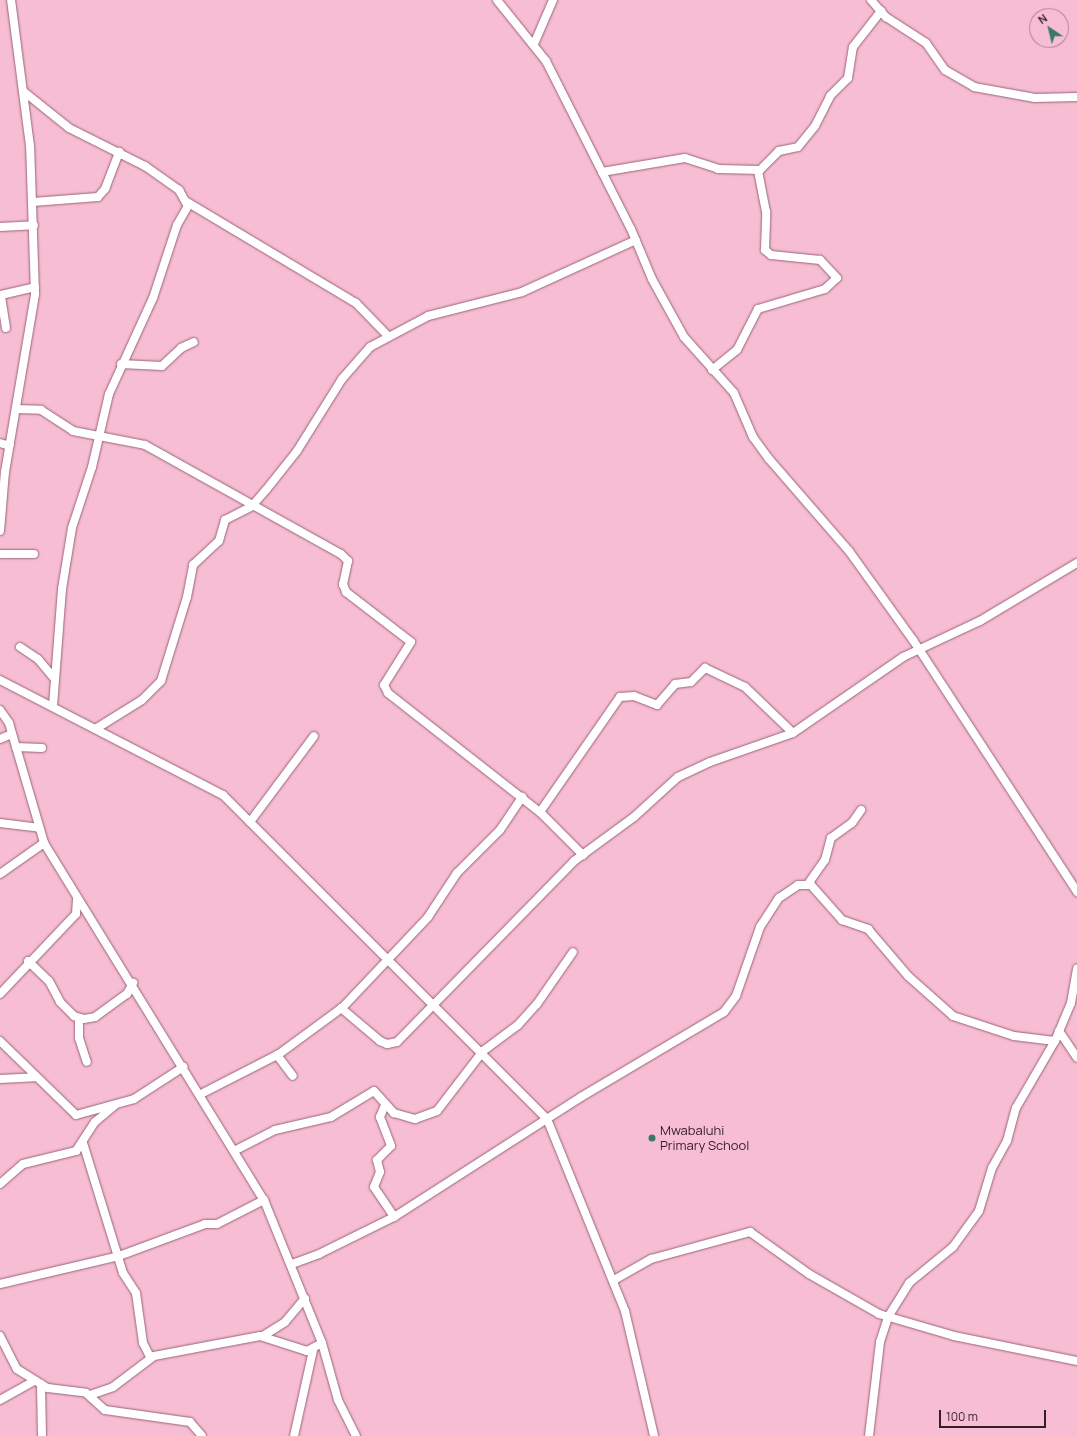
<!DOCTYPE html>
<style>
body{margin:0}
#map{position:relative;width:1077px;height:1436px;overflow:hidden;background:#f7bdd3;font-family:Manrope,sans-serif}
div>[style]{position:absolute}
[style*='--x']{left:calc(var(--x)*1px);top:calc(var(--y)*1px);width:calc(var(--w)*1px);rotate:calc(var(--a)*1deg)}
.roads{filter:drop-shadow(0 0 1px #986479) drop-shadow(0 0 1px #986479)}
.minor>*{height:8px;margin:-4px;padding:0 4px;transform-origin:4px;border-radius:4px;background:#fff}
.dots>*{width:11px;height:11px;translate:-50% -50%;box-sizing:border-box;border:2px solid #f7bdd3;border-radius:50%}
span{translate:-50% -50%;white-space:nowrap;text-align:center;line-height:1.15;-webkit-text-stroke:4px #f7bdd3;paint-order:stroke}
.poi-label{font-size:13px;color:#331d26}
.left{translate:0 -50%;text-align:left}
.north{position:absolute;left:1029px;top:8px;width:40px;height:40px;box-sizing:border-box;background:#f7bdd3;border:1px solid #a97d8e;border-radius:50%;rotate:325deg;font-size:11px;font-weight:700;line-height:16px;text-align:center;color:#331d26}
.north::after{content:'';display:block;margin:auto;width:14px;height:18px;background:#387968;clip-path:polygon(50% 0,100% 100%,50% 72%,0 100%)}
.scale{position:absolute;left:939px;top:1410px;width:107px;height:18px;box-sizing:border-box;border:2px solid #331d26;border-top:0;padding-left:5px;font-size:12px;line-height:14px;white-space:nowrap;color:#331d26;-webkit-text-stroke:3px #f7bdd3;paint-order:stroke}
</style>
<div id="map">
<div class="roads">
<div class="minor">
<div style="--x:497;--y:0;--w:78;--a:51.2"></div>
<div style="--x:546;--y:61;--w:188;--a:63.2"></div>
<div style="--x:631;--y:229;--w:54;--a:67.2"></div>
<div style="--x:652;--y:279;--w:66;--a:61.1"></div>
<div style="--x:684;--y:337;--w:75;--a:48.2"></div>
<div style="--x:734;--y:393;--w:48;--a:66.6"></div>
<div style="--x:753;--y:437;--w:27;--a:54"></div>
<div style="--x:769;--y:459;--w:122;--a:49"></div>
<div style="--x:849;--y:551;--w:110;--a:54.3"></div>
<div style="--x:913;--y:640;--w:301;--a:56.9"></div>
<div style="--x:871;--y:0;--w:23;--a:49"></div>
<div style="--x:886;--y:17;--w:48;--a:33"></div>
<div style="--x:926;--y:43;--w:33;--a:55"></div>
<div style="--x:945;--y:70;--w:34;--a:30"></div>
<div style="--x:974;--y:87;--w:62;--a:10.2"></div>
<div style="--x:1035;--y:98;--w:42;--a:-1.4"></div>
<div style="--x:534;--y:44;--w:48;--a:-66.6"></div>
<div style="--x:23;--y:91;--w:59;--a:38.8"></div>
<div style="--x:69;--y:128;--w:85;--a:26.6"></div>
<div style="--x:145;--y:166;--w:42;--a:35.2"></div>
<div style="--x:179;--y:190;--w:18;--a:61"></div>
<div style="--x:188;--y:206;--w:22;--a:120"></div>
<div style="--x:177;--y:225;--w:77;--a:108.2"></div>
<div style="--x:153;--y:298;--w:106;--a:114.6"></div>
<div style="--x:109;--y:394;--w:75;--a:103.1"></div>
<div style="--x:92;--y:467;--w:64;--a:108.2"></div>
<div style="--x:72;--y:528;--w:62;--a:99.3"></div>
<div style="--x:62;--y:589;--w:116;--a:94.4"></div>
<div style="--x:602;--y:172;--w:84;--a:-9.6"></div>
<div style="--x:685;--y:158;--w:35;--a:18"></div>
<div style="--x:718;--y:169;--w:42;--a:1.4"></div>
<div style="--x:760;--y:170;--w:27;--a:-45"></div>
<div style="--x:779;--y:151;--w:19;--a:-12"></div>
<div style="--x:798;--y:147;--w:27;--a:-51"></div>
<div style="--x:815;--y:126;--w:34;--a:-63"></div>
<div style="--x:830;--y:96;--w:25;--a:-45"></div>
<div style="--x:848;--y:78;--w:31;--a:-81"></div>
<div style="--x:853;--y:47;--w:46;--a:-52.1"></div>
<div style="--x:33;--y:202;--w:65;--a:-4.4"></div>
<div style="--x:98;--y:197;--w:11;--a:-49"></div>
<div style="--x:105;--y:189;--w:40;--a:-69"></div>
<div style="--x:187;--y:202;--w:197;--a:30.9"></div>
<div style="--x:356;--y:303;--w:46;--a:45.9"></div>
<div style="--x:0;--y:227;--w:34;--a:-3"></div>
<div style="--x:6;--y:328;--w:33;--a:-99"></div>
<div style="--x:1;--y:295;--w:35;--a:-13"></div>
<div style="--x:121;--y:364;--w:41;--a:2.8"></div>
<div style="--x:162;--y:366;--w:26;--a:-43"></div>
<div style="--x:181;--y:348;--w:14;--a:-25"></div>
<div style="--x:712;--y:370;--w:32;--a:-39"></div>
<div style="--x:737;--y:350;--w:46;--a:-62.9"></div>
<div style="--x:758;--y:309;--w:70;--a:-16.6"></div>
<div style="--x:825;--y:289;--w:16;--a:-43"></div>
<div style="--x:837;--y:278;--w:25;--a:-133"></div>
<div style="--x:820;--y:260;--w:49;--a:-174.2"></div>
<div style="--x:771;--y:255;--w:8;--a:-140"></div>
<div style="--x:765;--y:250;--w:38;--a:-88"></div>
<div style="--x:766;--y:212;--w:42;--a:-101"></div>
<div style="--x:16;--y:409;--w:25;--a:2"></div>
<div style="--x:41;--y:410;--w:38;--a:33"></div>
<div style="--x:73;--y:431;--w:73;--a:11"></div>
<div style="--x:145;--y:445;--w:224;--a:29.1"></div>
<div style="--x:341;--y:554;--w:10;--a:45"></div>
<div style="--x:348;--y:561;--w:24;--a:102"></div>
<div style="--x:343;--y:584;--w:9;--a:69"></div>
<div style="--x:346;--y:592;--w:82;--a:37.6"></div>
<div style="--x:411;--y:642;--w:51;--a:122.1"></div>
<div style="--x:384;--y:685;--w:9;--a:63"></div>
<div style="--x:388;--y:693;--w:193;--a:38.1"></div>
<div style="--x:540;--y:812;--w:61;--a:45"></div>
<div style="--x:0;--y:443;--w:10;--a:17"></div>
<div style="--x:0;--y:531;--w:59;--a:-85.2"></div>
<div style="--x:5;--y:472;--w:181;--a:-80.4"></div>
<div style="--x:35;--y:294;--w:148;--a:-91.9"></div>
<div style="--x:30;--y:146;--w:147;--a:-97.4"></div>
<div style="--x:0;--y:554;--w:34;--a:0"></div>
<div style="--x:20;--y:647;--w:22;--a:34"></div>
<div style="--x:38;--y:659;--w:26;--a:50"></div>
<div style="--x:0;--y:680;--w:251;--a:27.3"></div>
<div style="--x:223;--y:795;--w:458;--a:45"></div>
<div style="--x:547;--y:1119;--w:207;--a:67.9"></div>
<div style="--x:625;--y:1311;--w:128;--a:76.9"></div>
<div style="--x:0;--y:710;--w:16;--a:55"></div>
<div style="--x:9;--y:723;--w:125;--a:73.7"></div>
<div style="--x:44;--y:843;--w:419;--a:58.4"></div>
<div style="--x:264;--y:1200;--w:154;--a:67.9"></div>
<div style="--x:322;--y:1343;--w:59;--a:74.3"></div>
<div style="--x:338;--y:1400;--w:40;--a:63.4"></div>
<div style="--x:97;--y:728;--w:53;--a:-31.9"></div>
<div style="--x:142;--y:700;--w:27;--a:-45"></div>
<div style="--x:161;--y:681;--w:88;--a:-72.8"></div>
<div style="--x:187;--y:597;--w:33;--a:-79"></div>
<div style="--x:193;--y:565;--w:35;--a:-43"></div>
<div style="--x:219;--y:541;--w:22;--a:-74"></div>
<div style="--x:225;--y:520;--w:30;--a:-27"></div>
<div style="--x:252;--y:506;--w:21;--a:-49"></div>
<div style="--x:266;--y:490;--w:50;--a:-51.5"></div>
<div style="--x:297;--y:451;--w:85;--a:-58"></div>
<div style="--x:342;--y:379;--w:43;--a:-48.8"></div>
<div style="--x:370;--y:347;--w:66;--a:-28.1"></div>
<div style="--x:428;--y:316;--w:97;--a:-14.3"></div>
<div style="--x:522;--y:292;--w:125;--a:-24.5"></div>
<div style="--x:0;--y:739;--w:13;--a:-23"></div>
<div style="--x:16;--y:747;--w:26;--a:2"></div>
<div style="--x:540;--y:812;--w:140;--a:-55.2"></div>
<div style="--x:620;--y:697;--w:14;--a:-4"></div>
<div style="--x:634;--y:696;--w:25;--a:21"></div>
<div style="--x:657;--y:705;--w:28;--a:-49"></div>
<div style="--x:675;--y:684;--w:16;--a:-7"></div>
<div style="--x:691;--y:682;--w:20;--a:-45"></div>
<div style="--x:705;--y:668;--w:44;--a:25.4"></div>
<div style="--x:745;--y:687;--w:66;--a:43.8"></div>
<div style="--x:250;--y:822;--w:107;--a:-53.3"></div>
<div style="--x:0;--y:823;--w:38;--a:7"></div>
<div style="--x:0;--y:874;--w:54;--a:-35.2"></div>
<div style="--x:808;--y:884;--w:29;--a:-55"></div>
<div style="--x:825;--y:860;--w:23;--a:-75"></div>
<div style="--x:831;--y:838;--w:26;--a:-36"></div>
<div style="--x:852;--y:823;--w:16;--a:-55"></div>
<div style="--x:28;--y:961;--w:29;--a:44"></div>
<div style="--x:49;--y:981;--w:24;--a:62"></div>
<div style="--x:60;--y:1002;--w:20;--a:45"></div>
<div style="--x:74;--y:1016;--w:10;--a:17"></div>
<div style="--x:84;--y:1019;--w:11;--a:-10"></div>
<div style="--x:95;--y:1017;--w:39;--a:-36"></div>
<div style="--x:127;--y:994;--w:13;--a:-61"></div>
<div style="--x:0;--y:994;--w:110;--a:-46.5"></div>
<div style="--x:76;--y:914;--w:14;--a:-86"></div>
<div style="--x:341;--y:1008;--w:51;--a:40.2"></div>
<div style="--x:380;--y:1041;--w:8;--a:23"></div>
<div style="--x:387;--y:1044;--w:10;--a:-11"></div>
<div style="--x:397;--y:1042;--w:253;--a:-45.6"></div>
<div style="--x:574;--y:861;--w:74;--a:-36.3"></div>
<div style="--x:634;--y:817;--w:59;--a:-42.3"></div>
<div style="--x:678;--y:777;--w:35;--a:-25"></div>
<div style="--x:710;--y:762;--w:88;--a:-19.3"></div>
<div style="--x:793;--y:733;--w:134;--a:-34.6"></div>
<div style="--x:903;--y:657;--w:85;--a:-25.1"></div>
<div style="--x:980;--y:621;--w:113;--a:-30.9"></div>
<div style="--x:79;--y:1018;--w:20;--a:90"></div>
<div style="--x:79;--y:1038;--w:25;--a:72"></div>
<div style="--x:1059;--y:1031;--w:32;--a:56"></div>
<div style="--x:0;--y:1041;--w:106;--a:44.2"></div>
<div style="--x:76;--y:1115;--w:60;--a:-15.4"></div>
<div style="--x:134;--y:1099;--w:59;--a:-33.1"></div>
<div style="--x:277;--y:1055;--w:26;--a:53"></div>
<div style="--x:0;--y:1079;--w:35;--a:-3"></div>
<div style="--x:201;--y:1094;--w:88;--a:-27.1"></div>
<div style="--x:279;--y:1054;--w:79;--a:-36.3"></div>
<div style="--x:343;--y:1007;--w:124;--a:-46.6"></div>
<div style="--x:428;--y:917;--w:53;--a:-56.6"></div>
<div style="--x:457;--y:873;--w:61;--a:-45"></div>
<div style="--x:500;--y:830;--w:40;--a:-56"></div>
<div style="--x:385;--y:1105;--w:13;--a:113"></div>
<div style="--x:380;--y:1117;--w:31;--a:69"></div>
<div style="--x:391;--y:1146;--w:20;--a:135"></div>
<div style="--x:377;--y:1160;--w:12;--a:76"></div>
<div style="--x:380;--y:1172;--w:16;--a:112"></div>
<div style="--x:374;--y:1187;--w:36;--a:56"></div>
<div style="--x:83;--y:1143;--w:136;--a:72.9"></div>
<div style="--x:123;--y:1273;--w:24;--a:57"></div>
<div style="--x:136;--y:1293;--w:50;--a:82"></div>
<div style="--x:143;--y:1343;--w:16;--a:63"></div>
<div style="--x:234;--y:1151;--w:46;--a:-27.1"></div>
<div style="--x:275;--y:1130;--w:57;--a:-13.1"></div>
<div style="--x:331;--y:1117;--w:50;--a:-31.2"></div>
<div style="--x:374;--y:1091;--w:30;--a:48"></div>
<div style="--x:394;--y:1113;--w:22;--a:16"></div>
<div style="--x:415;--y:1119;--w:23;--a:-20"></div>
<div style="--x:437;--y:1111;--w:76;--a:-52.5"></div>
<div style="--x:483;--y:1051;--w:44;--a:-36.6"></div>
<div style="--x:518;--y:1025;--w:28;--a:-48"></div>
<div style="--x:537;--y:1004;--w:63;--a:-55.3"></div>
<div style="--x:0;--y:1184;--w:30;--a:-41"></div>
<div style="--x:23;--y:1164;--w:55;--a:-13.8"></div>
<div style="--x:76;--y:1151;--w:35;--a:-57"></div>
<div style="--x:95;--y:1122;--w:26;--a:-40"></div>
<div style="--x:292;--y:1264;--w:29;--a:-20"></div>
<div style="--x:319;--y:1254;--w:84;--a:-26.3"></div>
<div style="--x:394;--y:1217;--w:222;--a:-32.7"></div>
<div style="--x:581;--y:1097;--w:166;--a:-30.7"></div>
<div style="--x:724;--y:1012;--w:20;--a:-53"></div>
<div style="--x:736;--y:996;--w:73;--a:-70.8"></div>
<div style="--x:760;--y:927;--w:35;--a:-57"></div>
<div style="--x:779;--y:898;--w:23;--a:-34"></div>
<div style="--x:798;--y:885;--w:13;--a:0"></div>
<div style="--x:811;--y:885;--w:47;--a:48.5"></div>
<div style="--x:842;--y:920;--w:28;--a:19"></div>
<div style="--x:868;--y:929;--w:62;--a:49.6"></div>
<div style="--x:908;--y:976;--w:60;--a:41.6"></div>
<div style="--x:953;--y:1016;--w:64;--a:18.2"></div>
<div style="--x:1014;--y:1036;--w:41;--a:7"></div>
<div style="--x:614;--y:1280;--w:43;--a:-29.6"></div>
<div style="--x:651;--y:1259;--w:103;--a:-15.3"></div>
<div style="--x:750;--y:1232;--w:72;--a:35.4"></div>
<div style="--x:809;--y:1274;--w:81;--a:29.7"></div>
<div style="--x:879;--y:1314;--w:78;--a:16.3"></div>
<div style="--x:954;--y:1336;--w:126;--a:11.5"></div>
<div style="--x:0;--y:1284;--w:122;--a:-13.2"></div>
<div style="--x:119;--y:1256;--w:92;--a:-20.4"></div>
<div style="--x:205;--y:1224;--w:12;--a:0"></div>
<div style="--x:217;--y:1224;--w:53;--a:-27.1"></div>
<div style="--x:0;--y:1336;--w:37;--a:63"></div>
<div style="--x:17;--y:1369;--w:36;--a:32"></div>
<div style="--x:48;--y:1388;--w:38;--a:7"></div>
<div style="--x:86;--y:1393;--w:25;--a:42"></div>
<div style="--x:105;--y:1410;--w:86;--a:8"></div>
<div style="--x:190;--y:1422;--w:18;--a:49"></div>
<div style="--x:263;--y:1336;--w:26;--a:-32"></div>
<div style="--x:285;--y:1322;--w:31;--a:-50"></div>
<div style="--x:41;--y:1384;--w:52;--a:88.9"></div>
<div style="--x:90;--y:1395;--w:24;--a:-19"></div>
<div style="--x:113;--y:1387;--w:51;--a:-37.1"></div>
<div style="--x:154;--y:1356;--w:108;--a:-10.7"></div>
<div style="--x:260;--y:1336;--w:49;--a:17.7"></div>
<div style="--x:307;--y:1351;--w:17;--a:-28"></div>
<div style="--x:0;--y:1400;--w:39;--a:-29"></div>
<div style="--x:294;--y:1436;--w:88;--a:-77.5"></div>
<div style="--x:869;--y:1436;--w:95;--a:-83.3"></div>
<div style="--x:880;--y:1342;--w:26;--a:-72"></div>
<div style="--x:888;--y:1317;--w:40;--a:-58"></div>
<div style="--x:909;--y:1283;--w:57;--a:-39.3"></div>
<div style="--x:953;--y:1247;--w:44;--a:-54.2"></div>
<div style="--x:979;--y:1211;--w:45;--a:-73.2"></div>
<div style="--x:992;--y:1168;--w:31;--a:-61"></div>
<div style="--x:1007;--y:1141;--w:34;--a:-75"></div>
<div style="--x:1016;--y:1108;--w:78;--a:-59.8"></div>
<div style="--x:1055;--y:1041;--w:41;--a:-67.2"></div>
<div style="--x:1071;--y:1003;--w:35;--a:-80"></div>
</div>
</div>
<div class="dots">
<div style="left:652px;top:1138px;background:#387968"></div>
</div>
<div class="poi-label">
<span class="left" style="left:660px;top:1138px">Mwabaluhi<br>Primary School</span>
</div>
<div class="north">N</div>
<div class="scale">100 m</div>
</div>
